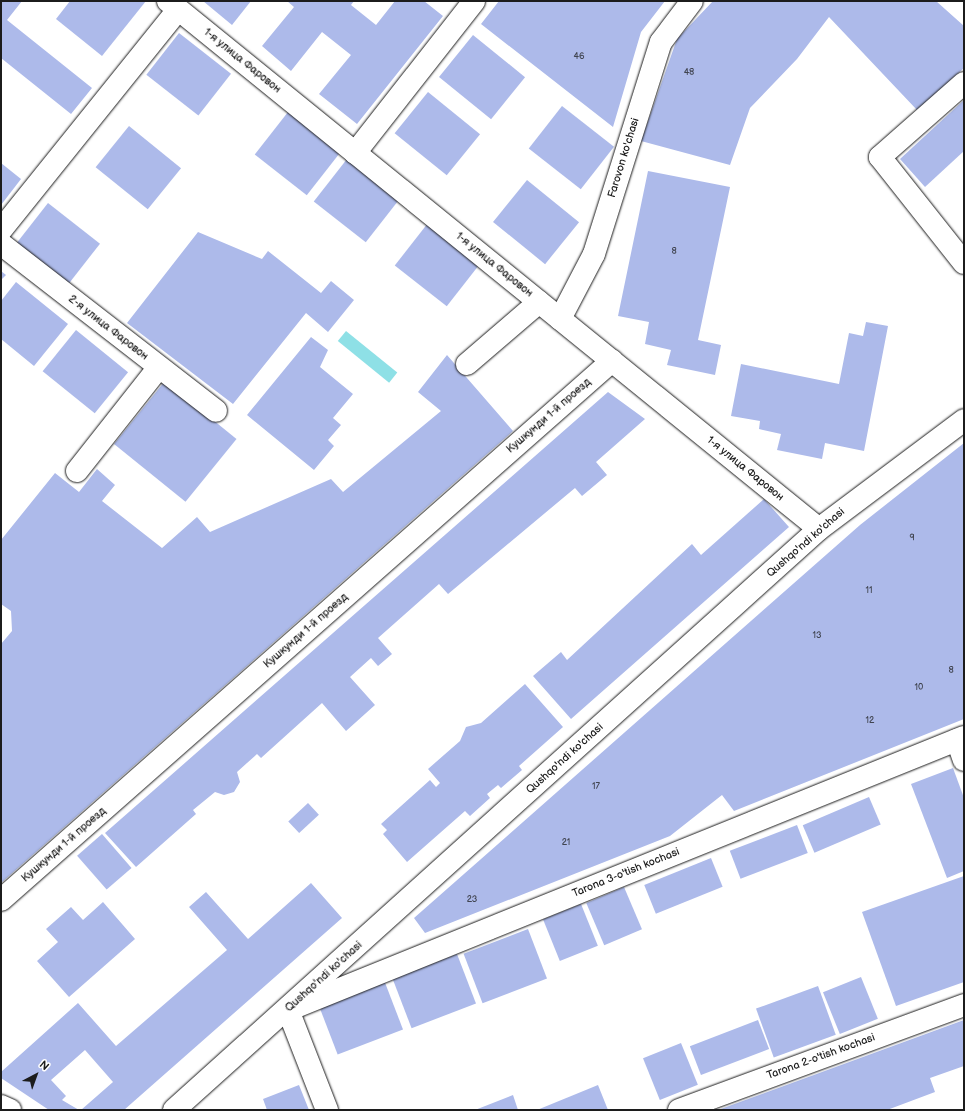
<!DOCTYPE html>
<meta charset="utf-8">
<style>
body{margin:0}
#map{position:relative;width:965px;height:1111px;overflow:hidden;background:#fff;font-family:"Balsamiq Sans",sans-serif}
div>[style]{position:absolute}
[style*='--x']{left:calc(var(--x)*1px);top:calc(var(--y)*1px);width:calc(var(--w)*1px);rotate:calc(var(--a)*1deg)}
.water>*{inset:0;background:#8ee0e6;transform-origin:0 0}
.building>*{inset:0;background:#adbaea;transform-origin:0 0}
.roads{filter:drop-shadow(0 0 1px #1c1c1c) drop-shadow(0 0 1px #1c1c1c)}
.minor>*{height:22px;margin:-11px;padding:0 11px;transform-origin:11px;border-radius:11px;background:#fff}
span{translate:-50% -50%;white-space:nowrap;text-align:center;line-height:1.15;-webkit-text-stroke:3px #fff;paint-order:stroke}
.number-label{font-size:9px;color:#404450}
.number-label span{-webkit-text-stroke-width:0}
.street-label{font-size:11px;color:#1c1c1c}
.frame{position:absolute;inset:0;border:2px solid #1c1c1c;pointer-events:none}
.north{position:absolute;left:16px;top:1055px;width:40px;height:40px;-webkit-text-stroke:3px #fff;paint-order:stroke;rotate:41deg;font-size:11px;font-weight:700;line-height:16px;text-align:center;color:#1c1c1c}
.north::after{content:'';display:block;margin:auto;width:14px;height:18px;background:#1c1c1c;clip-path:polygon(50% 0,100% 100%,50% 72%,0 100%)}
</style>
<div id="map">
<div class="water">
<div style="left:346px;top:331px;width:66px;height:13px;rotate:39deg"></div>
</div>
<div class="building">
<div style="clip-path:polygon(1px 1px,22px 1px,7px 20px,92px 88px,71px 114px,1px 58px)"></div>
<div style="clip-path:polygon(70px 1px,146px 1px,102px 56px,56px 19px)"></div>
<div style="clip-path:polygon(203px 1px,251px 1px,232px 25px)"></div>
<div style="clip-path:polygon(287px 1px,354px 1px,351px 5px,376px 25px,395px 1px,424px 1px,443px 16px,357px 124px,319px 94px,351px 55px,322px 32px,291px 71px,262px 46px,294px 7px)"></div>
<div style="clip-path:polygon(499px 1px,665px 1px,641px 32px,613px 127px,481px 24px)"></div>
<div style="clip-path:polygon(713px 1px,936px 1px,964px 26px,964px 68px,917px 110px,829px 17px,797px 59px,750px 108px,730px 165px,641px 141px,677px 39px)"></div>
<div style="left:179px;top:33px;width:66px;height:53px;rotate:38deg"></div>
<div style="left:473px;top:35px;width:67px;height:54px;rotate:39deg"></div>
<div style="left:428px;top:92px;width:67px;height:53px;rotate:39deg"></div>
<div style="clip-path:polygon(964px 100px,964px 151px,925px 187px,900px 159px)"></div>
<div style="left:562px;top:106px;width:66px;height:54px;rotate:38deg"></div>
<div style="left:288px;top:112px;width:66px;height:54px;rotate:38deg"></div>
<div style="left:129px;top:126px;width:67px;height:53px;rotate:39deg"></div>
<div style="left:347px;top:159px;width:66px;height:54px;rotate:38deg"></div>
<div style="clip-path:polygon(1px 163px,21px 179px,1px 205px)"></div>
<div style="clip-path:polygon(648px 171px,730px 187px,698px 340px,721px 345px,715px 375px,667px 365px,671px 350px,645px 344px,649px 322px,618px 316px)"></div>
<div style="left:527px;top:180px;width:67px;height:54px;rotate:39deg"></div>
<div style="left:48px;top:203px;width:66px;height:54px;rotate:38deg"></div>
<div style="left:428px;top:223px;width:66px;height:54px;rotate:38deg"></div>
<div style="clip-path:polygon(198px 232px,262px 259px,268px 251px,321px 293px,331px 281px,354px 300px,328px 332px,306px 313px,233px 404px,127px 323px)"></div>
<div style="clip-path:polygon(1px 271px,6px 275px,1px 280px)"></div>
<div style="clip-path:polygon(16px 282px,68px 324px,34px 366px,1px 339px,1px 301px)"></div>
<div style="clip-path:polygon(866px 322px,888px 326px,864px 451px,825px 443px,822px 459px,777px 450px,781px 434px,759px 429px,760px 421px,731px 416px,741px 364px,839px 384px,849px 333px,863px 336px)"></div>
<div style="left:76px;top:330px;width:67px;height:53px;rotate:39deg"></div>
<div style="clip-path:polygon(311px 337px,328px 350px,320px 367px,353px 394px,333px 418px,341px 425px,328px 440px,334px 446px,314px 470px,247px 415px)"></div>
<div style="clip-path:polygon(447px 355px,513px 431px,1px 883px,1px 644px,12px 631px,11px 611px,1px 604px,1px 540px,55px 473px,79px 492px,97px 469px,115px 485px,102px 501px,162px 548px,197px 517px,210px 532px,331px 479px,343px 492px,441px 411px,418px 392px)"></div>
<div style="left:165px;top:381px;width:92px;height:81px;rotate:39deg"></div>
<div style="clip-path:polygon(608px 392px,645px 419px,596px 462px,607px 475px,582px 496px,575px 488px,448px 594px,439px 584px,378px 638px,392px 654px,378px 666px,371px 658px,350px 677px,375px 705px,346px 731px,322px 703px,261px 758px,257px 754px,237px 772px,240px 782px,234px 792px,224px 795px,215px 792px,193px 810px,196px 814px,136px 867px,105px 833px)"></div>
<div style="clip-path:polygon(964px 443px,964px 719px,734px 811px,722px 795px,670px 836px,425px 933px,414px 918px,860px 525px)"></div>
<div style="clip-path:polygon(764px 499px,789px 527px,571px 719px,533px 676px,561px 652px,567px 660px,692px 544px,701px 555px)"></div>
<div style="clip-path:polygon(525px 684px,563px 727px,519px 766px,522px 770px,501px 788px,498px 785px,487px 794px,490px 798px,470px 816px,465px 811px,407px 862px,383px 834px,387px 830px,381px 824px,430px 780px,436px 787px,440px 783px,428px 769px,460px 741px,466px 727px,481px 723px)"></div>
<div style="clip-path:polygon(953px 768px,964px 798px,964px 871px,947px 878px,911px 784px)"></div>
<div style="left:869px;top:797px;width:30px;height:72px;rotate:67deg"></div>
<div style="left:308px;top:803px;width:16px;height:27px;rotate:47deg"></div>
<div style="left:797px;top:825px;width:30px;height:72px;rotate:69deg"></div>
<div style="left:102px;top:834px;width:45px;height:33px;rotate:49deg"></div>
<div style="left:711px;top:858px;width:31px;height:72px;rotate:68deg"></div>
<div style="clip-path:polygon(964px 876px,964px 982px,896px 1006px,862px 912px)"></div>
<div style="clip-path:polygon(311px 883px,342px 918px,124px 1110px,81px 1110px,113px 1082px,85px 1050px,51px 1080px,66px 1096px,62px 1100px,79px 1110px,49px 1110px,1px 1078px,1px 1072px,78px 1003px,116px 1046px,227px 950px,189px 907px,206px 892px,248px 939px)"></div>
<div style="left:624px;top:887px;width:46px;height:41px;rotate:67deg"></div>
<div style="clip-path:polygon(103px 902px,135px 939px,69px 997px,37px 961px,58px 942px,46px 929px,71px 907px,83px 920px)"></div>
<div style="left:581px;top:904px;width:45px;height:41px;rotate:68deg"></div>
<div style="left:528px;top:929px;width:53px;height:69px;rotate:69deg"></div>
<div style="left:457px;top:954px;width:53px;height:69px;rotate:69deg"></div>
<div style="left:861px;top:977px;width:45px;height:41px;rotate:68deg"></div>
<div style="left:384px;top:980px;width:53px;height:70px;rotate:69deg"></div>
<div style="left:818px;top:986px;width:52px;height:66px;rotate:70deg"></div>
<div style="left:758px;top:1020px;width:31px;height:73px;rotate:69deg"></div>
<div style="clip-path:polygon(964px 1020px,964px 1066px,930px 1078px,935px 1092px,887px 1110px,718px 1110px)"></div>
<div style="left:681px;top:1043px;width:45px;height:41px;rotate:68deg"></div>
<div style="clip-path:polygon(299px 1085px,309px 1110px,267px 1110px,263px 1099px)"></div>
<div style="clip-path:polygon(598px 1085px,608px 1110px,537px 1110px)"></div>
<div style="clip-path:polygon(513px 1095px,518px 1110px,475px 1110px)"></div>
</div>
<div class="roads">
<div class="minor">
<div style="--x:168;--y:1;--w:838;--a:39.04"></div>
<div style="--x:964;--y:83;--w:112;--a:138.6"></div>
<div style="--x:880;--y:157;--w:135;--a:51.6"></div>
<div style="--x:355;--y:153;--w:193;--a:-51.9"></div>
<div style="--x:1;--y:230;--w:282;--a:-51.2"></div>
<div style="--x:1;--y:244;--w:272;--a:37.8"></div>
<div style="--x:560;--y:319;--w:73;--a:-62.4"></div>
<div style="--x:594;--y:254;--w:222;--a:-72.5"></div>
<div style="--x:661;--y:42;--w:51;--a:-52.9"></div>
<div style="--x:467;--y:364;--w:95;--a:-40.7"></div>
<div style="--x:77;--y:471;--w:132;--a:-51.7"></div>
<div style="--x:957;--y:740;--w:21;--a:71"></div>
<div style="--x:1;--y:900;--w:815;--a:-41.42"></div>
<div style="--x:1;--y:1106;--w:10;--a:24"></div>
<div style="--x:174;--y:1110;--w:868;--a:-42.01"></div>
<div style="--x:819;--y:529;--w:181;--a:-36.9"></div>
<div style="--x:327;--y:1110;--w:107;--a:-111.3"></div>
<div style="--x:288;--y:1010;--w:729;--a:-21.99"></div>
<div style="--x:679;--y:1110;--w:304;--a:-20.2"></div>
</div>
</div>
<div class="number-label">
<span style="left:579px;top:57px">46</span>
<span style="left:689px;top:73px">48</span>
<span style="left:674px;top:252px">8</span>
<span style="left:912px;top:538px">9</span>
<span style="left:869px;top:591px">11</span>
<span style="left:817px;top:636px">13</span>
<span style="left:951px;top:671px">8</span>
<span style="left:919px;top:688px">10</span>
<span style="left:870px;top:721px">12</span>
<span style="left:596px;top:787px">17</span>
<span style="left:566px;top:843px">21</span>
<span style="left:472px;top:900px">23</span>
</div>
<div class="street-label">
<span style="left:242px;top:61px;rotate:39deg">1-я улица Фаровон</span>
<span style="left:624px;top:158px;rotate:-73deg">Farovon ko'chasi</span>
<span style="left:494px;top:265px;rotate:39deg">1-я улица Фаровон</span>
<span style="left:108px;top:328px;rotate:38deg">2-я улица Фаровон</span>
<span style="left:549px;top:416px;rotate:-41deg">Кушкунди 1-й проезд</span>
<span style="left:745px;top:469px;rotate:39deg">1-я улица Фаровон</span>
<span style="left:806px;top:543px;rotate:-41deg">Qushqo'ndi ko'chasi</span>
<span style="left:306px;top:631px;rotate:-41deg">Кушкунди 1-й проезд</span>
<span style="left:565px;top:759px;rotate:-42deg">Qushqo'ndi ko'chasi</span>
<span style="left:64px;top:845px;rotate:-41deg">Кушкунди 1-й проезд</span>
<span style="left:626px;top:873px;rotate:-22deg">Tarona 3-o'tish kochasi</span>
<span style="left:324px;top:977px;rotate:-42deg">Qushqo'ndi ko'chasi</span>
<span style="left:821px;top:1057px;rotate:-20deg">Tarona 2-o'tish kochasi</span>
</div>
<div class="frame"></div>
<div class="north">N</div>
</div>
